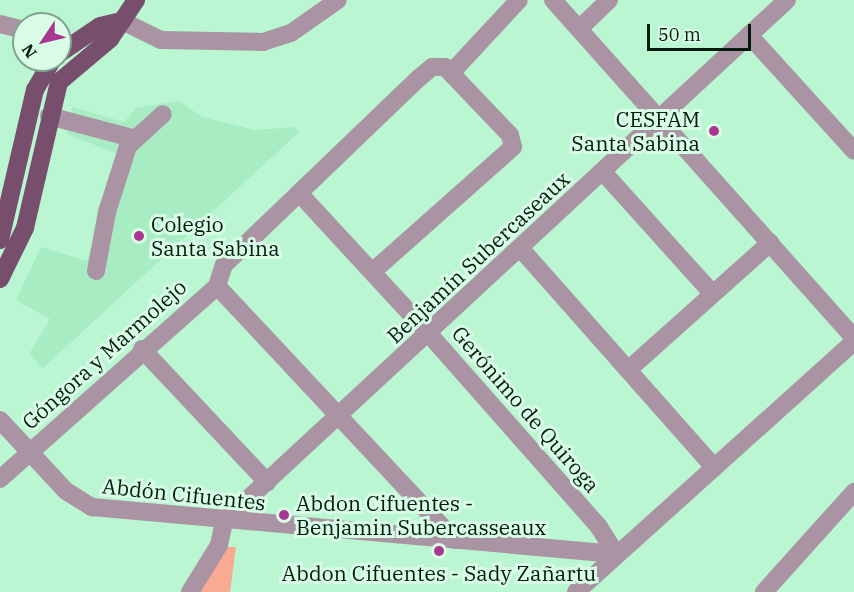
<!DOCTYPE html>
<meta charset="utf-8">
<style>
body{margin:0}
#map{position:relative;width:854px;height:592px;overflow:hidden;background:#b9f6d1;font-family:"IBM Plex Serif",serif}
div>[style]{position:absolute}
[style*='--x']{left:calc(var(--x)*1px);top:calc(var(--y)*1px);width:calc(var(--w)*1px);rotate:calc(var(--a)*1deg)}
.built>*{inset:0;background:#a8ecc3}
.green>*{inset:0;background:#f9aa92}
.minor>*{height:18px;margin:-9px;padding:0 9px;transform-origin:9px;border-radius:9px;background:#aa93a3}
.major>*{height:18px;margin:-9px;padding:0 9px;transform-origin:9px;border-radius:9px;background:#774f6c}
.dots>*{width:16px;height:16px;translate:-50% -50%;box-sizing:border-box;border:3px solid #d9fce6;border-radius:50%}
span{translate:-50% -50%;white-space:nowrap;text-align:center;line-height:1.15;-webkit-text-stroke:6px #d9fce6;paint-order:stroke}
.poi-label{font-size:21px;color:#041c0f}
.right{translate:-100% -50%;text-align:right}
.left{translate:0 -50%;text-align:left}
.street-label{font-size:21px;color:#041c0f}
.north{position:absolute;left:12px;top:12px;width:60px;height:60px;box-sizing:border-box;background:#d9fce6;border:2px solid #84a290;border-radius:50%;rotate:235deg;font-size:16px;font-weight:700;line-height:24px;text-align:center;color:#041c0f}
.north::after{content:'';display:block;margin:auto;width:21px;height:27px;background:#a93690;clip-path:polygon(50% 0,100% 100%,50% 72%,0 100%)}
.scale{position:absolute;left:647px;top:24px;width:104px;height:27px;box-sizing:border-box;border:3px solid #041c0f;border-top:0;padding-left:8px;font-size:18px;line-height:21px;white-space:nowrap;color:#041c0f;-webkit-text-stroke:4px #d9fce6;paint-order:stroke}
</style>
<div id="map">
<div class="built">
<div style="clip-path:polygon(179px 101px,202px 117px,255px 130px,295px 127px,299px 132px,43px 368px,29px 354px,50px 319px,16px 300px,41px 247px,87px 261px,117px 154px,67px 134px,72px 107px,124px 122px,136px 108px)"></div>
</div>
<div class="green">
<div style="clip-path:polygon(224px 547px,236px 547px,230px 592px,197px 592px)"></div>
</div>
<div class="minor">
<div style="--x:553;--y:0;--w:453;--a:48.3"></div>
<div style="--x:122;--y:21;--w:43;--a:26"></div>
<div style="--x:161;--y:40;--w:102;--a:1.1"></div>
<div style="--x:263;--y:42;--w:29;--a:-18"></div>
<div style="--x:291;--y:33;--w:57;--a:-35.1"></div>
<div style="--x:0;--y:24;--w:25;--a:14"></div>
<div style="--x:579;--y:29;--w:42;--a:-44"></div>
<div style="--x:749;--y:35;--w:156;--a:47.8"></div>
<div style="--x:452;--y:72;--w:98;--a:-47.1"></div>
<div style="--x:49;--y:116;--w:86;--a:14.8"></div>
<div style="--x:603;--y:172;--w:164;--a:48"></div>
<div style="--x:299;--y:193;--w:192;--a:47.3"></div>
<div style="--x:429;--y:334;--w:257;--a:48.6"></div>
<div style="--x:599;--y:527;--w:32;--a:58"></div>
<div style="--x:521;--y:249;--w:291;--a:48.5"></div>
<div style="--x:96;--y:271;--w:60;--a:-79.4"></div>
<div style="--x:107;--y:212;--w:69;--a:-72.3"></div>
<div style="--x:128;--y:146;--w:47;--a:-42.4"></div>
<div style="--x:217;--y:286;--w:22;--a:-72"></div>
<div style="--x:224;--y:265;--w:104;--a:-43.8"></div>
<div style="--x:299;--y:193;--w:166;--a:-43.8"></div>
<div style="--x:419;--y:78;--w:17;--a:-40"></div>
<div style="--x:432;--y:67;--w:13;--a:0"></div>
<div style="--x:445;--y:67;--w:94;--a:46.3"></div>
<div style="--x:510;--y:135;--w:12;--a:76"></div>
<div style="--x:513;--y:147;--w:188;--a:138.4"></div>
<div style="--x:217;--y:286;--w:348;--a:46.9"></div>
<div style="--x:142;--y:349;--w:183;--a:46.8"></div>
<div style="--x:628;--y:370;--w:191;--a:-41.8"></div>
<div style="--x:0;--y:420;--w:97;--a:47.1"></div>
<div style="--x:66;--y:491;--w:31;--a:32"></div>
<div style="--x:92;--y:507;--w:526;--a:5.13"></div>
<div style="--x:0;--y:479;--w:290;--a:-41.6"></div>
<div style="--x:224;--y:521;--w:767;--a:-42.78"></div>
<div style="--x:190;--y:592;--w:55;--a:-58.3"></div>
<div style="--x:219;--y:545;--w:25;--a:-78"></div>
<div style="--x:576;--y:592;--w:374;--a:-42"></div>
<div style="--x:764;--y:592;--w:135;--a:-48"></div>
</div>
<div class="major">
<div style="--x:60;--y:53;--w:48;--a:-34"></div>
<div style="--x:100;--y:26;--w:23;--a:-13"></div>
<div style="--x:0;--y:240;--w:154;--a:-76.9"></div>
<div style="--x:35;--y:90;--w:34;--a:-60"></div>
<div style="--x:0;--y:279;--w:57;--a:-63.9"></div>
<div style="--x:25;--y:228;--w:150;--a:-76.9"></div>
<div style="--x:59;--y:82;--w:67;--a:-40.1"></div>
<div style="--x:110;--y:39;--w:47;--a:-56.3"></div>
</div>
<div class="dots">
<div style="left:714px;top:131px;background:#a93690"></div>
<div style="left:139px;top:236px;background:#a93690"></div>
<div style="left:284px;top:515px;background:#a93690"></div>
<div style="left:439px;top:551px;background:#a93690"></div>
</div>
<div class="poi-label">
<span class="right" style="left:700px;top:131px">CESFAM<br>Santa Sabina</span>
<span class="left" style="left:151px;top:236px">Colegio<br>Santa Sabina</span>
<span class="left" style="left:296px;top:515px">Abdon Cifuentes -<br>Benjamin Subercasseaux</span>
<span style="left:439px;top:573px">Abdon Cifuentes - Sady Zañartu</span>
</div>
<div class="street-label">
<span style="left:478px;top:257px;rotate:-43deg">Benjamín Subercaseaux</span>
<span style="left:104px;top:354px;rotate:-42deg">Góngora y Marmolejo</span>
<span style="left:526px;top:409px;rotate:49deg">Gerónimo de Quiroga</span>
<span style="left:184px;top:494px;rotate:6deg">Abdón Cifuentes</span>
</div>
<div class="north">N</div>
<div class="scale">50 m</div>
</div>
